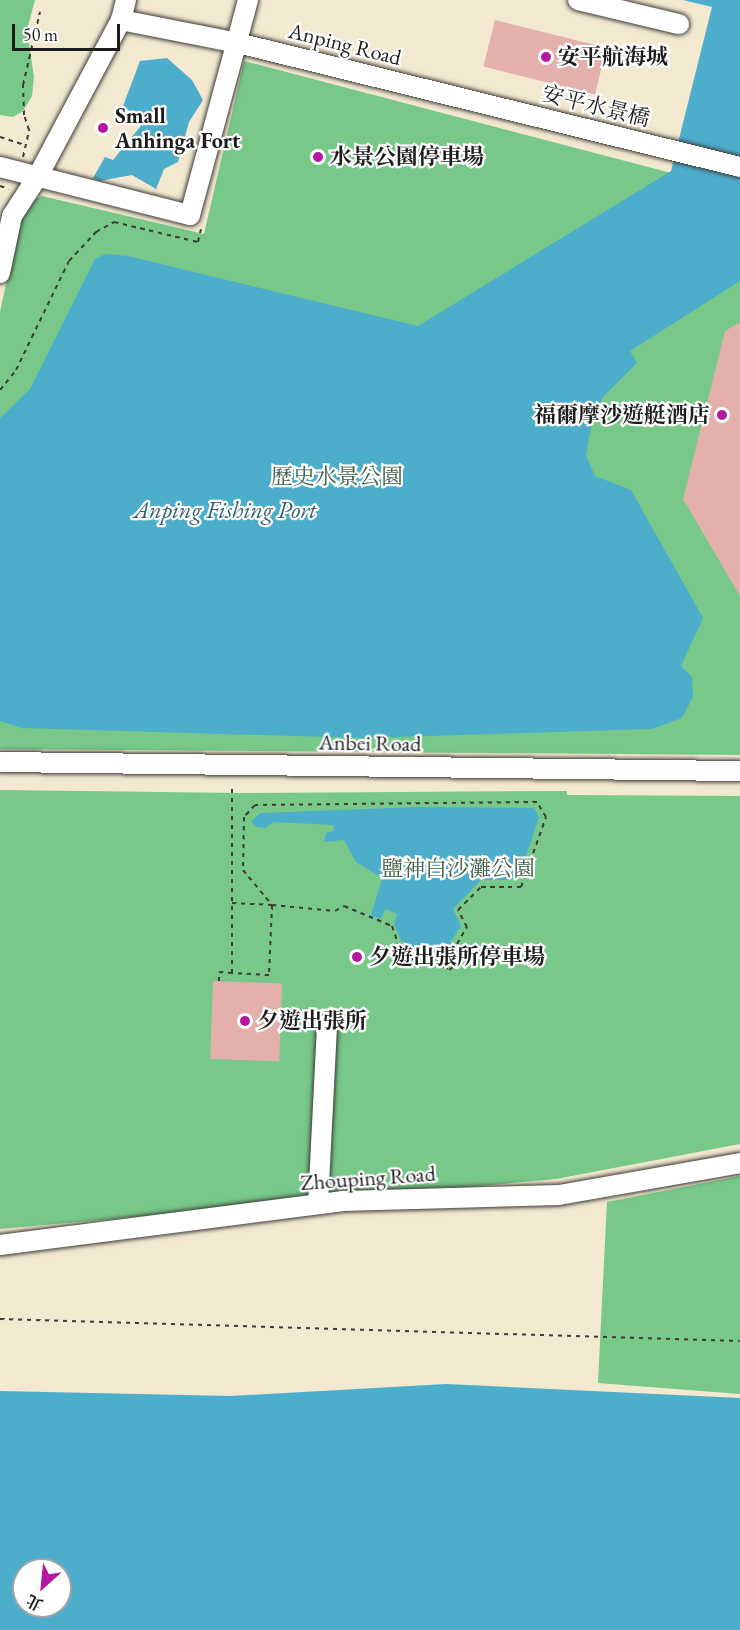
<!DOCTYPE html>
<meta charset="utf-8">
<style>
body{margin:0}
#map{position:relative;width:740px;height:1630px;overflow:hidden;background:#f3e8d0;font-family:"EB Garamond","Noto Serif TC",serif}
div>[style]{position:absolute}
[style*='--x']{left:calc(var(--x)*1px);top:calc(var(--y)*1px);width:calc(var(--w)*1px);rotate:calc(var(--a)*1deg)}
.green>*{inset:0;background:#77c889}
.water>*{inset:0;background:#4daecc}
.building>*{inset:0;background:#e3b0ac;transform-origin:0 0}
.path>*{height:2px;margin-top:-1px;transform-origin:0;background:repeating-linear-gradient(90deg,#3c3b37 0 4.5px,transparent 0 9px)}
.roads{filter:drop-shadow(0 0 2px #3c3b37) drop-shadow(0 0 2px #3c3b37)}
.minor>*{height:20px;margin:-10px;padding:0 10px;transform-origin:10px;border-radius:10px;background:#fff}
.dots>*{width:16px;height:16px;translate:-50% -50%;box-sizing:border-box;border:3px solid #fff;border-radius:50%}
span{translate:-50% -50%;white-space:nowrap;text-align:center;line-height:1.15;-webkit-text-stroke:4.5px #fff;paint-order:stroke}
.street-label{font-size:22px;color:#1c1c1c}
.poi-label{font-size:22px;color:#1c1c1c;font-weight:700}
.left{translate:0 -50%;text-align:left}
.right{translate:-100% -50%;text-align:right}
.park-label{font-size:22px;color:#406148}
.water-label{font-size:24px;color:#325e6b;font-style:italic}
.north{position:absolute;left:12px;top:1558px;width:60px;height:60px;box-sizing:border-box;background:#fff;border:2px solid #a4a4a4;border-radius:50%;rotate:207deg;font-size:16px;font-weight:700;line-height:24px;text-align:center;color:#1c1c1c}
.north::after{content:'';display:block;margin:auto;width:21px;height:27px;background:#b5179e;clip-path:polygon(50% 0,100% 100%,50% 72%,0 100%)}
.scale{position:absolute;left:12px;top:24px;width:108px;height:27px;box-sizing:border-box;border:3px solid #1c1c1c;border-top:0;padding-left:8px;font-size:18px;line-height:21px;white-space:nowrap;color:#1c1c1c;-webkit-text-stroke:4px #fff;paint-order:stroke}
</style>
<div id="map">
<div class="green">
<div style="clip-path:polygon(0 0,35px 0,27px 30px,34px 77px,32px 96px,23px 111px,13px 117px,0 115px)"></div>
<div style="clip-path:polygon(244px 61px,740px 191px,740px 755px,0 749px,0 312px,19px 222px,30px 202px,42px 196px,204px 234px)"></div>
<div style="clip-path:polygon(0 790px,239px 793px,567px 791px,567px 795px,740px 796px,740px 1144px,556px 1179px,0 1229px)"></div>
<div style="clip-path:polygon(740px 1176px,740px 1394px,598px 1383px,607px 1202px)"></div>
</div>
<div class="water">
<div style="clip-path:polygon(683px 0,740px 0,740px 281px,630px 351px,637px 363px,603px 397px,592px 422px,586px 455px,595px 476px,631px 490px,703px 618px,681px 666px,692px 677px,693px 697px,682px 718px,652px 729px,362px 738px,22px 728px,0 721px,0 418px,30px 389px,95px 259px,105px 254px,128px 256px,418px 326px,671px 171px,712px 7px)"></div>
<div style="clip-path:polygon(167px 58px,192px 80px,203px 100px,189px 122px,178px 162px,164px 169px,156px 189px,132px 175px,99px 181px,93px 178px,105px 157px,113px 160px,144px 122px,123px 106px,140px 61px)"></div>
<div style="clip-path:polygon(418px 807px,534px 808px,539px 817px,518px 880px,481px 880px,453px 909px,461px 926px,450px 943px,458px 959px,449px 964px,439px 958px,408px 954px,394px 925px,397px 914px,385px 909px,381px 919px,371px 916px,382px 878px,356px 862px,344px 840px,324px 842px,326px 833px,334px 831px,333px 825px,274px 822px,265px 828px,256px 827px,251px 821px,261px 813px)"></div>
<div style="clip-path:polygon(evenodd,446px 1384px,740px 1398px,740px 1630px,0 1630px,0 1391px,230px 1396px,446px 1384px,24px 1570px,60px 1570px,60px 1606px,24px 1606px,24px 1570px)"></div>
</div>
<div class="building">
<div style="left:495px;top:20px;width:115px;height:48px;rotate:14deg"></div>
<div style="clip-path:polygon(740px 322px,740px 596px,683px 499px,725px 331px)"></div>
<div style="left:213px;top:981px;width:69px;height:78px;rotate:2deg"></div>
</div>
<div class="path">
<div style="--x:0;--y:137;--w:26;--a:18"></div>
<div style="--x:23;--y:157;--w:28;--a:-77"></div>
<div style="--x:29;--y:130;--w:16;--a:-108"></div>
<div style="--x:24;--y:115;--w:30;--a:-92"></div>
<div style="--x:23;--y:85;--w:75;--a:-76.9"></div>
<div style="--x:0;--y:186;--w:9;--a:18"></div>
<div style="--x:0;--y:390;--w:26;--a:-51"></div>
<div style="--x:16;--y:370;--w:121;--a:-64.1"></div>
<div style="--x:69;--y:261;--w:40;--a:-47"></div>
<div style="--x:96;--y:232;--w:21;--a:-29"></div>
<div style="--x:114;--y:222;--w:86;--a:13.4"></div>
<div style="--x:198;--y:242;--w:13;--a:-77"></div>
<div style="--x:232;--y:903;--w:40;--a:2.9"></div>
<div style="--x:272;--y:905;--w:63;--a:5.4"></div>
<div style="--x:335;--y:911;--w:10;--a:-29"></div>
<div style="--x:344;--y:906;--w:52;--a:22.6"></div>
<div style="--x:392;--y:926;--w:34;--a:71"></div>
<div style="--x:403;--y:958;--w:33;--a:7"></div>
<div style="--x:436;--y:962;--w:15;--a:32"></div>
<div style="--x:449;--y:970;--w:17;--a:-36"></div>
<div style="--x:463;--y:960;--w:17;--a:-111"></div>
<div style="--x:457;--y:944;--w:20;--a:-60"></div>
<div style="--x:467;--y:927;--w:19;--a:-118"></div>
<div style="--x:458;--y:910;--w:33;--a:-45"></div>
<div style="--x:481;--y:887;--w:40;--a:0"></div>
<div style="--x:521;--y:887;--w:74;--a:-70.3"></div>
<div style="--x:546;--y:817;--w:17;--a:-121"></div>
<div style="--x:537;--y:802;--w:282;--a:179.4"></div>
<div style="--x:255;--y:805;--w:16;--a:133"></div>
<div style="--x:244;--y:817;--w:53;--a:91.1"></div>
<div style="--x:243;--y:870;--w:45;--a:50.4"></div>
<div style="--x:272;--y:905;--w:70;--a:92.5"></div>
<div style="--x:269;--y:975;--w:37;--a:-177"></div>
<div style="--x:219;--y:981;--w:9;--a:-90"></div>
<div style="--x:219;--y:972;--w:13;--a:4"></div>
<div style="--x:232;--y:973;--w:187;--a:-90"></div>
<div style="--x:0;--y:1319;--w:740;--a:1.7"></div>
</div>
<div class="roads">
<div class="minor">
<div style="--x:578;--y:0;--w:104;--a:13.4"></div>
<div style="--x:121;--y:20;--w:119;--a:11.1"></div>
<div style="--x:238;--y:43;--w:517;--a:13.87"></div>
<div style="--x:0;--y:167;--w:196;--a:14.2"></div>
<div style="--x:190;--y:215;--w:223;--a:-74.9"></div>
<div style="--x:0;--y:273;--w:58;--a:-78.1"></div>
<div style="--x:12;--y:216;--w:48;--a:-57"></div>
<div style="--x:38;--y:176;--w:177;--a:-62"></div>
<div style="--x:121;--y:20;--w:21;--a:-76"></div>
<div style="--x:0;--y:762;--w:740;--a:0.7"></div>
<div style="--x:318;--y:1204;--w:180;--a:-87.1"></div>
<div style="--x:0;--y:1245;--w:346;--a:-7.3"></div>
<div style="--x:343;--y:1201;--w:216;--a:-1.6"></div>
<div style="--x:559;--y:1195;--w:184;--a:-10"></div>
</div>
</div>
<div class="dots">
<div style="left:546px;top:57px;background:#b5179e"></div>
<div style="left:103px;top:128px;background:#b5179e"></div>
<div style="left:318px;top:157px;background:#b5179e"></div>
<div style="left:722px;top:415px;background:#b5179e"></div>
<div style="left:357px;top:957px;background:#b5179e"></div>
<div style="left:245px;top:1021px;background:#b5179e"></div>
</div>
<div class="street-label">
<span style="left:345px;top:44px;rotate:14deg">Anping Road</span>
<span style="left:596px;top:106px;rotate:14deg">安平水景橋</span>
<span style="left:370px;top:743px;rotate:1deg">Anbei Road</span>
<span style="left:368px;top:1178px;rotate:-4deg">Zhouping Road</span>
</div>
<div class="poi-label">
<span class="left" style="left:558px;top:57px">安平航海城</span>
<span class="left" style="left:115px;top:128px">Small<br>Anhinga Fort</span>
<span class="left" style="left:330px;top:157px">水景公園停車場</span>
<span class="right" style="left:710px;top:415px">福爾摩沙遊艇酒店</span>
<span class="left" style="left:369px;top:957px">夕遊出張所停車場</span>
<span class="left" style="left:257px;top:1021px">夕遊出張所</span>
</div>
<div class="park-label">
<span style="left:337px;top:477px">歷史水景公園</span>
<span style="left:458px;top:869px">鹽神白沙灘公園</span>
</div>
<div class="water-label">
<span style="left:225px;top:510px">Anping Fishing Port</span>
</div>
<div class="north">北</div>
<div class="scale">50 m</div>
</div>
